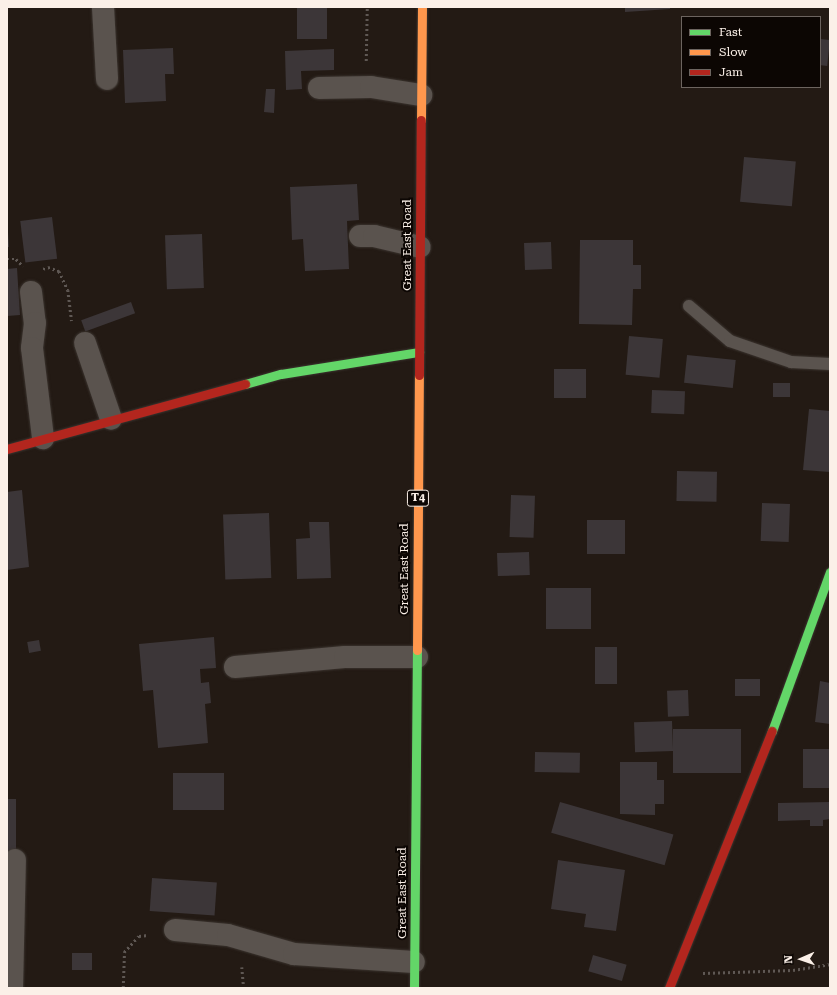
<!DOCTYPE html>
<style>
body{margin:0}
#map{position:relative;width:837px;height:995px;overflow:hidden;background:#231a14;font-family:"Roboto Serif",serif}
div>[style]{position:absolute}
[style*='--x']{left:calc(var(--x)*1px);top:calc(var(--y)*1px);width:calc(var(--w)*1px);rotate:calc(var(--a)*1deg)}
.building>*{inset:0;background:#3c3638;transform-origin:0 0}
.path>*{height:2.5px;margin-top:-1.25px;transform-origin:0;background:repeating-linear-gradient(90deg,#5f5854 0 2px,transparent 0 5px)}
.roads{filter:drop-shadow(0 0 1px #3b342f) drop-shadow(0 0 1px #3b342f)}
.lane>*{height:12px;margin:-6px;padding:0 6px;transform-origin:6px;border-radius:6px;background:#5a534e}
.street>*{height:22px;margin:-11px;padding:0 11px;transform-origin:11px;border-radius:11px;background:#5a534e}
.fast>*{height:9px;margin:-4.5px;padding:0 4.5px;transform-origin:4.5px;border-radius:4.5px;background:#63d668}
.slow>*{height:9px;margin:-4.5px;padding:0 4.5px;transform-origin:4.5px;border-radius:4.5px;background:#ff974d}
.jam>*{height:9px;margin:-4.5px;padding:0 4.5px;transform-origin:4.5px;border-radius:4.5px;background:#b3261e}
span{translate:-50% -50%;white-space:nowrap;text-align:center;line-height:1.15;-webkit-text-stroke:4px #0c0603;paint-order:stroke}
.shield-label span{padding:1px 3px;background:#0c0603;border:1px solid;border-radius:3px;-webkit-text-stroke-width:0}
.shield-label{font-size:11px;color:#fbf0e8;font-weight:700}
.street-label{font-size:12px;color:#fbf0e8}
.frame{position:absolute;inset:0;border:8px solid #fbf0e8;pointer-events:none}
.legend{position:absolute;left:681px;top:16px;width:140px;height:72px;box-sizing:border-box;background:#0c0603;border:1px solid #6c645f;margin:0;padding:5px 7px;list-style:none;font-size:12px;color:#fbf0e8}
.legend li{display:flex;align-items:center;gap:8px;height:20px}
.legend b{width:20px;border:1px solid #6c645f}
.north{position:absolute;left:781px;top:939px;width:40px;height:40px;-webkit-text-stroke:3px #0c0603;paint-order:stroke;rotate:268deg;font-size:11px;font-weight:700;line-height:16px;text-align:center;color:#fbf0e8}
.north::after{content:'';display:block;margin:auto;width:14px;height:18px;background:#fbf0e8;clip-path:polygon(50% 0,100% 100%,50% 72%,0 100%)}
</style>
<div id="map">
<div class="building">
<div style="left:297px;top:7px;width:30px;height:32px"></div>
<div style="clip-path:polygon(625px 7px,670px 7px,670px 9px,625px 12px)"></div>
<div style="left:820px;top:39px;width:10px;height:26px;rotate:6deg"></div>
<div style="clip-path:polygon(173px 48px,174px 74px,165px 74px,166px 101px,125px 103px,123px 50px)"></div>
<div style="clip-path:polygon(334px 49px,334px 70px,301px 71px,302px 89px,286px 90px,285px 51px)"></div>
<div style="clip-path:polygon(266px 89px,275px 89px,274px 113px,264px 112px)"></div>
<div style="left:744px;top:157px;width:52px;height:45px;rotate:5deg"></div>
<div style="clip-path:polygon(357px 184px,359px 220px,347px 221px,349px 269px,305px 271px,303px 239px,292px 240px,290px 187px)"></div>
<div style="left:52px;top:217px;width:42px;height:32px;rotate:83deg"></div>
<div style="clip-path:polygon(7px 232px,8px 232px,9px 247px,7px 247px)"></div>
<div style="left:202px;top:234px;width:54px;height:37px;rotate:88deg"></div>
<div style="clip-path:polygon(580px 240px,633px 240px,633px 265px,641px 265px,641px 289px,633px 289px,632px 325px,579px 324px)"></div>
<div style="left:551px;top:242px;width:27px;height:27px;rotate:88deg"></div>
<div style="clip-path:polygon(17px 268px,20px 315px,7px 316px,7px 269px)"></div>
<div style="left:131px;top:302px;width:12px;height:53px;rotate:70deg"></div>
<div style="left:629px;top:336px;width:34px;height:39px;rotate:5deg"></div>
<div style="left:687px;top:355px;width:49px;height:28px;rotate:6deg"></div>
<div style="left:554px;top:369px;width:32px;height:29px"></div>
<div style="left:773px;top:383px;width:17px;height:14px"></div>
<div style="left:652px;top:390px;width:33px;height:23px;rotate:2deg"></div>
<div style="clip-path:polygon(809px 409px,830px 411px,830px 472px,803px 470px)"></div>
<div style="left:677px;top:471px;width:40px;height:30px;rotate:1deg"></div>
<div style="clip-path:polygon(22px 490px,29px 567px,7px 570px,7px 492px)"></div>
<div style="left:511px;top:495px;width:24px;height:42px;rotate:2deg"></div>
<div style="left:762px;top:503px;width:28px;height:38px;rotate:2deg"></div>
<div style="left:269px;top:513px;width:65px;height:46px;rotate:88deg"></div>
<div style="left:625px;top:520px;width:34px;height:38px;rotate:90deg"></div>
<div style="clip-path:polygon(309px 522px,329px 522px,331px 578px,297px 579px,296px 539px,310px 538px)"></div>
<div style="left:529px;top:552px;width:23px;height:32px;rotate:88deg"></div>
<div style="left:591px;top:588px;width:41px;height:45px;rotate:90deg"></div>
<div style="clip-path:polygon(214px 637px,216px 668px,200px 669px,201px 683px,209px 682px,211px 703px,205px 704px,208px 743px,158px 748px,153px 690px,143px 691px,139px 644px)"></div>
<div style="left:39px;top:640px;width:11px;height:12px;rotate:80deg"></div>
<div style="left:595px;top:647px;width:22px;height:37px"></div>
<div style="left:735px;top:679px;width:25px;height:17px"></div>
<div style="clip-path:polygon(820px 681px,830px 683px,830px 724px,815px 722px)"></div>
<div style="left:688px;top:690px;width:26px;height:21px;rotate:88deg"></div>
<div style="left:672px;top:721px;width:30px;height:38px;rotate:88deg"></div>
<div style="left:673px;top:729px;width:68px;height:44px"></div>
<div style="left:830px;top:749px;width:39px;height:27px;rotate:90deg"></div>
<div style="left:535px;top:752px;width:45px;height:20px;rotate:1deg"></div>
<div style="clip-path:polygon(620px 762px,657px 762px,657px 780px,664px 780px,664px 804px,655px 804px,655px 815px,620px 814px)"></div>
<div style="left:173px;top:773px;width:51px;height:37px"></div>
<div style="left:7px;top:799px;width:9px;height:52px"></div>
<div style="left:560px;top:802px;width:118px;height:32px;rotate:16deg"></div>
<div style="clip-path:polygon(830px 802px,830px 819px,823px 820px,823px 826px,810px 826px,810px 820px,778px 821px,778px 803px)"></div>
<div style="clip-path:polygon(558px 860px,625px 870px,616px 931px,584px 927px,586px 914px,551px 909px)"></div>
<div style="left:152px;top:878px;width:65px;height:33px;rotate:4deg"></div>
<div style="left:72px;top:953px;width:20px;height:17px"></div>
<div style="left:593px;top:955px;width:35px;height:17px;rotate:16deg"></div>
</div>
<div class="path">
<div style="--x:366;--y:61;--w:54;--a:-88.9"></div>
<div style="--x:7;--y:259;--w:9;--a:0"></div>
<div style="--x:16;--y:259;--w:10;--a:45"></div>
<div style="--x:43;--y:269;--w:5;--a:-22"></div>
<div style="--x:48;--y:267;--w:12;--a:20"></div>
<div style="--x:59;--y:271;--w:21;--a:65"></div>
<div style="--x:68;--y:290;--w:31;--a:83"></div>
<div style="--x:242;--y:967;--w:21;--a:85"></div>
<div style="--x:703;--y:973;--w:90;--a:-1.9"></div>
<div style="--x:793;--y:970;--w:37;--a:-9"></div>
<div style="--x:123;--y:988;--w:36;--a:-88"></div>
<div style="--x:124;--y:952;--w:22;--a:-47"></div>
<div style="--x:139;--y:936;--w:9;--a:-6"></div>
</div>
<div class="roads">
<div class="lane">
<div style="--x:689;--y:306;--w:54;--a:40.5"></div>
<div style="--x:730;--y:341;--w:65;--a:19"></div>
<div style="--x:791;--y:362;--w:39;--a:3"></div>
</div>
<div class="street">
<div style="--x:103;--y:7;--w:72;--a:86.8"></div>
<div style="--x:319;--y:88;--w:52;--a:-1.1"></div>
<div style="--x:371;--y:87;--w:51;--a:9.1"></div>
<div style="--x:360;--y:236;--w:14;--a:0"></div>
<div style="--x:374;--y:236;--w:47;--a:13.4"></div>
<div style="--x:31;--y:292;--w:31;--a:83"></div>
<div style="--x:35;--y:323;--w:25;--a:97"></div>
<div style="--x:32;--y:348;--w:91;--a:83"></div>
<div style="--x:85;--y:343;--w:80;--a:71.1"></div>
<div style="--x:235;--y:667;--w:110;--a:-5.2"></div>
<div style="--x:345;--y:657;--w:72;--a:0"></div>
<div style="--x:175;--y:930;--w:53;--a:5.4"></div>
<div style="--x:228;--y:935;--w:69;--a:16.1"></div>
<div style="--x:294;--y:954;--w:120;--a:3.8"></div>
<div style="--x:12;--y:988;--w:128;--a:-88.7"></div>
</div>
<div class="fast">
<div style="--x:245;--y:384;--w:37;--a:-16"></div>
<div style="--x:281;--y:374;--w:140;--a:-9.1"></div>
<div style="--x:772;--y:731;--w:169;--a:-70"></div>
<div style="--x:414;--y:988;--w:338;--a:-89.5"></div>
</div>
<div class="slow">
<div style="--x:421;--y:120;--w:113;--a:-89.5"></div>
<div style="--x:417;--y:650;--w:275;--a:-89.6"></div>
</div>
<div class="jam">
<div style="--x:419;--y:375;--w:255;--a:-89.6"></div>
<div style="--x:7;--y:449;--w:247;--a:-15.3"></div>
<div style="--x:669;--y:988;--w:277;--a:-68.2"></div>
</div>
</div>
<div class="shield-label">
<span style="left:418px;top:498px">T4</span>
</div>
<div class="street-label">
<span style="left:408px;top:245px;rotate:-90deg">Great East Road</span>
<span style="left:405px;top:569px;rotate:-90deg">Great East Road</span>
<span style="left:403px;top:893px;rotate:-90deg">Great East Road</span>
</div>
<div class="frame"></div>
<ul class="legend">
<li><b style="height:5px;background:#63d668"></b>Fast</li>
<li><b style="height:5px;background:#ff974d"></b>Slow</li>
<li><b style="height:5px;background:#b3261e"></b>Jam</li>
</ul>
<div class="north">N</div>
</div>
